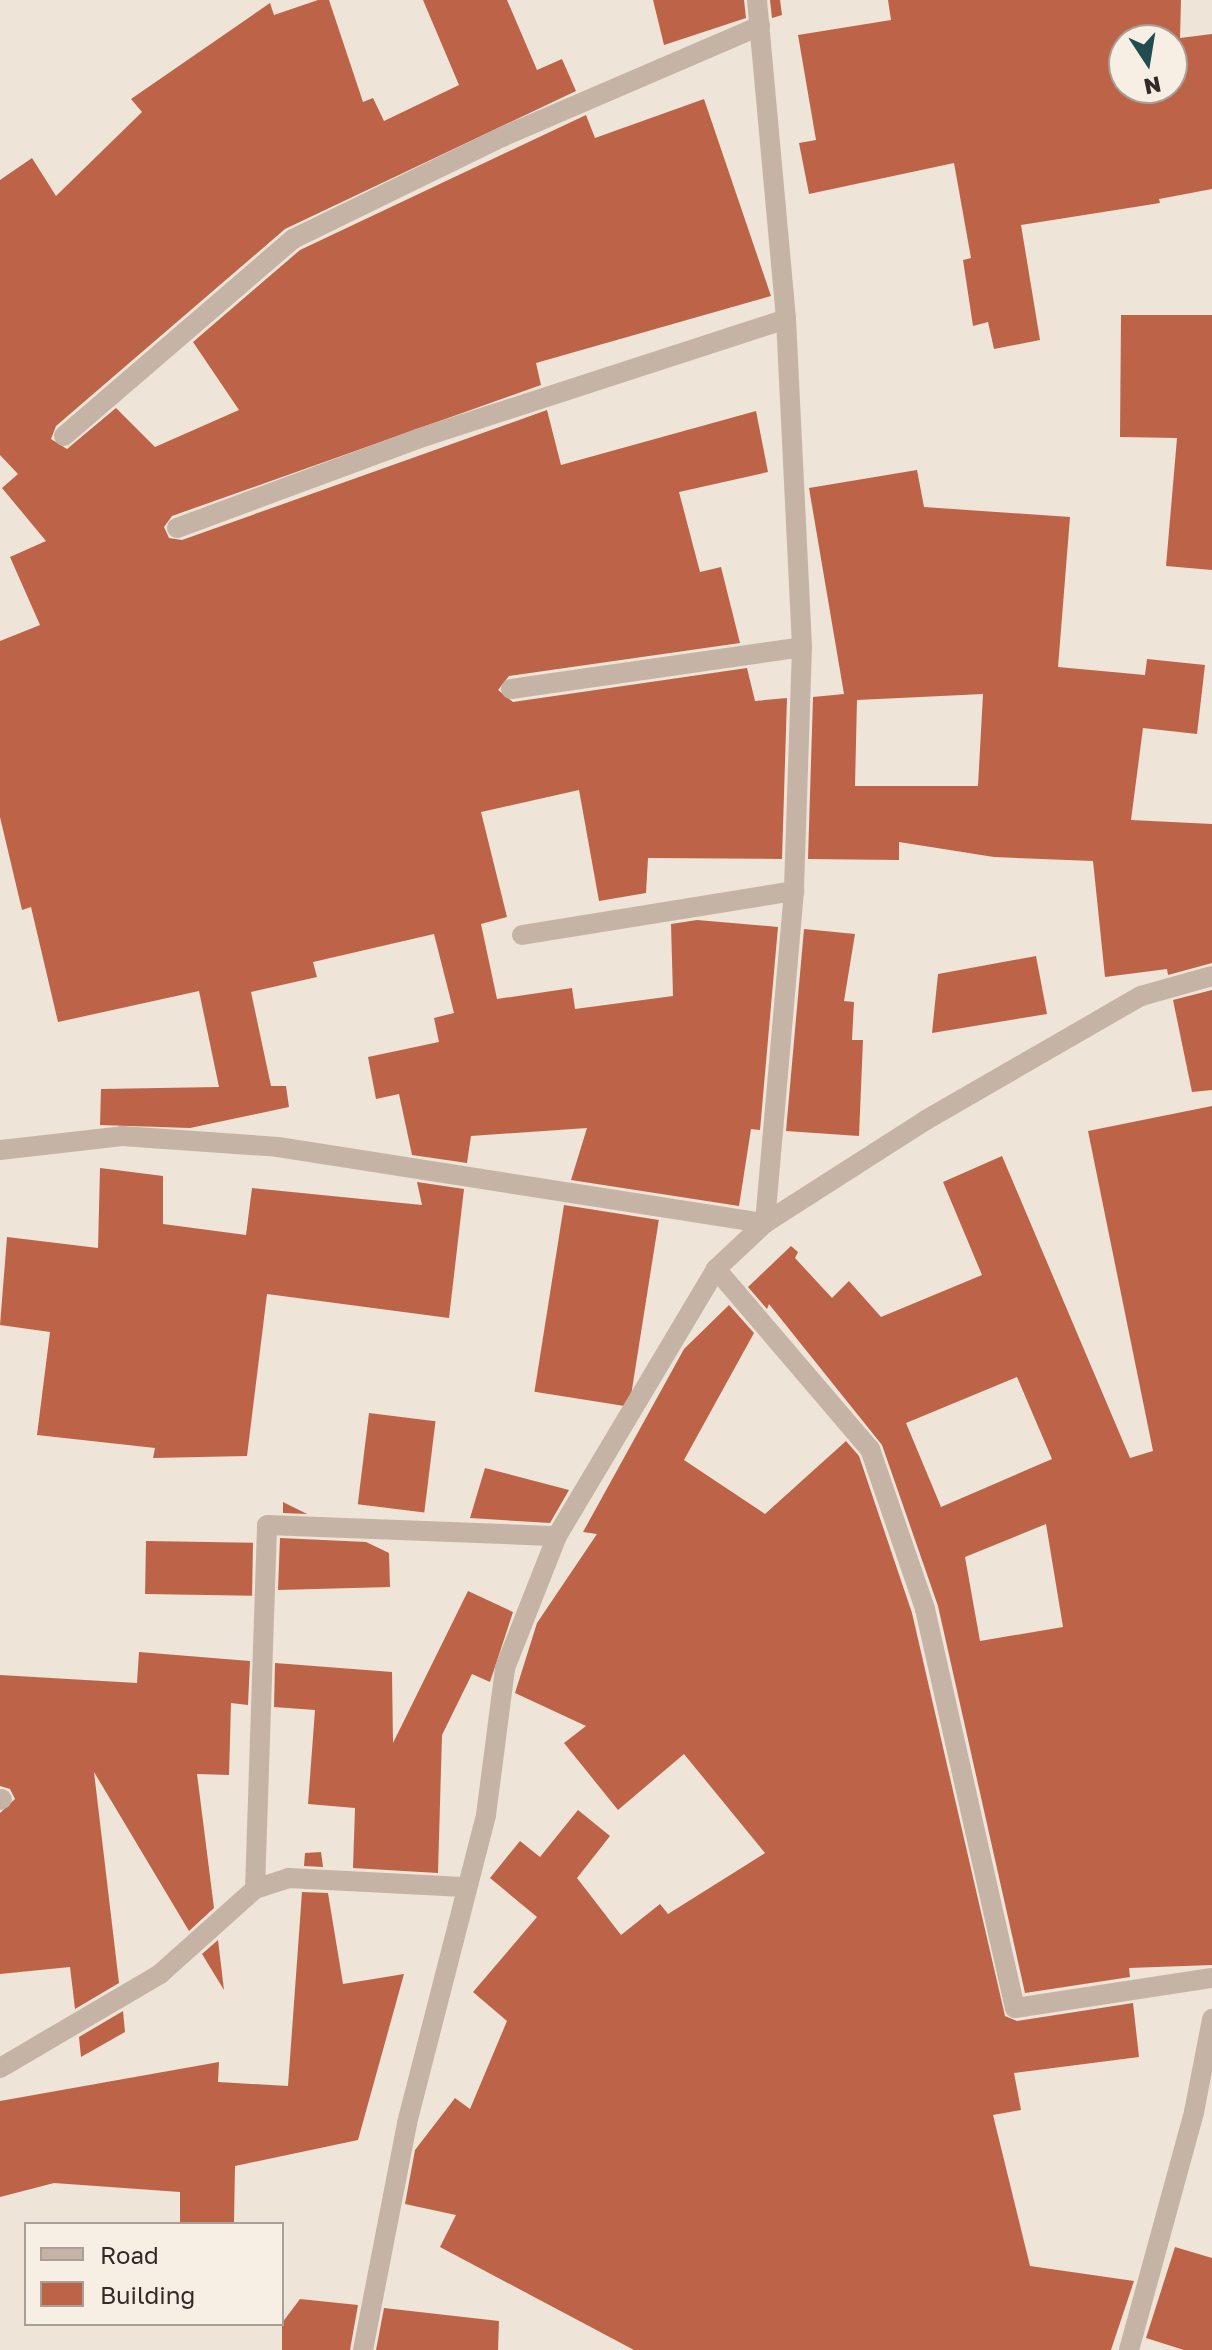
<!DOCTYPE html>
<style>
body{margin:0}
#map{position:relative;width:1212px;height:2350px;overflow:hidden;background:#efe4d8;font-family:"Golos Text",sans-serif}
div>[style]{position:absolute}
[style*='--x']{left:calc(var(--x)*1px);top:calc(var(--y)*1px);width:calc(var(--w)*1px);rotate:calc(var(--a)*1deg)}
.building>*{inset:0;background:#bd6448;transform-origin:0 0}
.minor>*{height:20px;margin:-10px;padding:0 10px;transform-origin:10px;border-radius:10px;background:#c5b4a5}
span{translate:-50% -50%;white-space:nowrap;text-align:center;line-height:1.15;-webkit-text-stroke:6px #f7eee4;paint-order:stroke}
.legend{position:absolute;left:24px;top:2222px;width:260px;height:104px;box-sizing:border-box;background:#f7eee4;border:2px solid #a8a098;margin:0;padding:10px 14px;list-style:none;font-size:24px;color:#322a26}
.legend li{display:flex;align-items:center;gap:16px;height:40px}
.legend b{width:40px;border:2px solid #a8a098}
.north{position:absolute;left:1108px;top:24px;width:80px;height:80px;box-sizing:border-box;background:#f7eee4;border:2px solid #a8a098;border-radius:50%;rotate:168deg;font-size:22px;font-weight:700;line-height:32px;text-align:center;color:#322a26}
.north::after{content:'';display:block;margin:auto;width:28px;height:36px;background:#1f4d50;clip-path:polygon(50% 0,100% 100%,50% 72%,0 100%)}
</style>
<div id="map">
<div class="building">
<div style="clip-path:polygon(318px 0,329px 0,363px 102px,373px 98px,384px 121px,459px 85px,423px 0,507px 0,537px 70px,562px 59px,576px 91px,285px 229px,56px 426px,51px 439px,67px 449px,116px 408px,155px 447px,239px 410px,193px 342px,300px 250px,586px 115px,595px 138px,704px 99px,771px 296px,536px 363px,541px 385px,172px 516px,164px 527px,169px 538px,182px 540px,547px 410px,561px 465px,756px 411px,768px 472px,679px 492px,700px 572px,721px 567px,740px 643px,509px 676px,498px 690px,513px 702px,747px 668px,755px 701px,787px 698px,782px 859px,648px 858px,646px 893px,599px 901px,579px 790px,481px 812px,507px 917px,481px 924px,497px 999px,572px 988px,575px 1009px,673px 996px,671px 924px,697px 920px,778px 927px,760px 1130px,751px 1129px,739px 1206px,571px 1180px,587px 1128px,471px 1136px,467px 1163px,412px 1155px,399px 1094px,376px 1099px,368px 1057px,439px 1042px,434px 1018px,454px 1013px,434px 934px,313px 962px,317px 977px,251px 992px,271px 1086px,286px 1086px,289px 1107px,190px 1128px,100px 1125px,101px 1089px,219px 1087px,199px 991px,58px 1022px,31px 907px,22px 910px,0 817px,0 641px,40px 625px,10px 557px,46px 541px,2px 488px,18px 474px,0 455px,0 180px,32px 158px,56px 196px,142px 112px,131px 99px,270px 3px,274px 15px)"></div>
<div style="clip-path:polygon(653px 0,744px 0,746px 18px,664px 45px)"></div>
<div style="clip-path:polygon(770px 0,780px 0,782px 15px,772px 18px)"></div>
<div style="clip-path:polygon(evenodd,888px 0,1181px 0,1180px 38px,1212px 34px,1212px 189px,1159px 199px,1160px 203px,1021px 225px,1040px 340px,994px 349px,988px 322px,973px 326px,963px 260px,971px 258px,954px 163px,809px 194px,799px 143px,816px 140px,798px 35px,891px 20px,888px 0,1124px 40px,1172px 40px,1172px 88px,1124px 88px,1124px 40px)"></div>
<div style="clip-path:polygon(1121px 315px,1212px 315px,1212px 570px,1166px 566px,1177px 438px,1120px 437px)"></div>
<div style="clip-path:polygon(evenodd,917px 470px,924px 507px,1070px 517px,1058px 667px,1145px 675px,1147px 659px,1205px 665px,1197px 734px,1143px 728px,1131px 820px,1212px 824px,1212px 963px,1168px 975px,1167px 969px,1105px 977px,1093px 861px,994px 857px,899px 842px,899px 860px,808px 859px,813px 697px,844px 694px,809px 488px,917px 470px,983px 694px,978px 786px,855px 786px,857px 700px,983px 694px)"></div>
<div style="clip-path:polygon(804px 929px,855px 934px,844px 1001px,854px 1002px,852px 1040px,863px 1040px,859px 1136px,786px 1131px)"></div>
<div style="clip-path:polygon(1036px 956px,1047px 1014px,932px 1033px,938px 974px)"></div>
<div style="clip-path:polygon(1212px 990px,1212px 1090px,1192px 1092px,1173px 1000px)"></div>
<div style="clip-path:polygon(evenodd,1212px 1106px,1212px 1965px,1129px 1968px,1130px 1977px,1025px 1993px,938px 1606px,882px 1445px,769px 1304px,767px 1309px,748px 1287px,791px 1246px,798px 1252px,795px 1258px,832px 1298px,849px 1281px,881px 1317px,982px 1275px,943px 1182px,1002px 1156px,1130px 1458px,1153px 1451px,1088px 1131px,1212px 1106px,1017px 1377px,1052px 1459px,941px 1507px,906px 1423px,1017px 1377px,1212px 1106px,1046px 1524px,1063px 1627px,980px 1641px,965px 1557px,1046px 1524px)"></div>
<div style="clip-path:polygon(100px 1168px,163px 1176px,163px 1224px,246px 1235px,252px 1188px,422px 1205px,417px 1182px,464px 1189px,449px 1318px,267px 1294px,247px 1456px,153px 1458px,155px 1448px,37px 1435px,50px 1332px,0 1325px,7px 1237px,98px 1248px)"></div>
<div style="left:564px;top:1205px;width:96px;height:189px;rotate:9deg"></div>
<div style="clip-path:polygon(729px 1305px,754px 1333px,684px 1460px,765px 1514px,846px 1441px,859px 1456px,912px 1613px,1005px 2016px,1017px 2021px,1133px 2003px,1139px 2057px,1014px 2073px,1021px 2110px,993px 2115px,1030px 2266px,1134px 2281px,1111px 2350px,634px 2350px,440px 2247px,456px 2215px,405px 2204px,415px 2150px,455px 2098px,470px 2109px,507px 2021px,473px 1992px,537px 1917px,490px 1878px,520px 1841px,540px 1857px,578px 1810px,610px 1836px,577px 1878px,621px 1935px,660px 1904px,668px 1914px,765px 1853px,684px 1754px,618px 1810px,564px 1743px,586px 1726px,515px 1693px,537px 1623px,597px 1534px,583px 1532px,684px 1349px)"></div>
<div style="left:369px;top:1413px;width:67px;height:92px;rotate:7deg"></div>
<div style="clip-path:polygon(485px 1468px,569px 1490px,550px 1523px,470px 1518px)"></div>
<div style="clip-path:polygon(283px 1502px,307px 1514px,283px 1513px)"></div>
<div style="clip-path:polygon(280px 1538px,366px 1542px,389px 1553px,390px 1587px,278px 1590px)"></div>
<div style="left:146px;top:1541px;width:107px;height:53px;rotate:1deg"></div>
<div style="clip-path:polygon(468px 1591px,513px 1612px,490px 1682px,472px 1674px,442px 1735px,438px 1873px,353px 1868px,355px 1808px,308px 1804px,315px 1710px,274px 1707px,275px 1663px,392px 1672px,393px 1743px)"></div>
<div style="clip-path:polygon(139px 1652px,250px 1661px,248px 1705px,231px 1703px,229px 1775px,197px 1774px,214px 1908px,189px 1931px,94px 1772px,119px 1983px,75px 2009px,70px 1967px,0 1974px,0 1813px,15px 1799px,10px 1789px,0 1786px,0 1675px,137px 1683px)"></div>
<div style="clip-path:polygon(321px 1852px,323px 1867px,304px 1866px,305px 1853px)"></div>
<div style="clip-path:polygon(302px 1892px,328px 1893px,343px 1984px,404px 1974px,358px 2140px,235px 2166px,234px 2224px,180px 2224px,180px 2192px,54px 2183px,0 2197px,0 2101px,219px 2062px,218px 2082px,288px 2086px)"></div>
<div style="clip-path:polygon(218px 1940px,224px 1990px,202px 1954px)"></div>
<div style="clip-path:polygon(123px 2011px,125px 2032px,81px 2057px,79px 2037px)"></div>
<div style="clip-path:polygon(1175px 2247px,1212px 2258px,1212px 2350px,1184px 2350px,1146px 2338px)"></div>
<div style="clip-path:polygon(300px 2299px,358px 2305px,350px 2350px,282px 2350px,282px 2323px)"></div>
<div style="clip-path:polygon(384px 2308px,499px 2321px,498px 2350px,376px 2350px)"></div>
</div>
<div class="minor">
<div style="--x:757;--y:0;--w:320;--a:84.8"></div>
<div style="--x:786;--y:319;--w:328;--a:87.2"></div>
<div style="--x:802;--y:647;--w:244;--a:91.9"></div>
<div style="--x:794;--y:891;--w:333;--a:95"></div>
<div style="--x:64;--y:436;--w:302;--a:-40.7"></div>
<div style="--x:293;--y:239;--w:233;--a:-26"></div>
<div style="--x:502;--y:137;--w:281;--a:-23.3"></div>
<div style="--x:177;--y:528;--w:256;--a:-20.3"></div>
<div style="--x:417;--y:439;--w:388;--a:-18"></div>
<div style="--x:511;--y:689;--w:294;--a:-8.2"></div>
<div style="--x:522;--y:935;--w:276;--a:-9.2"></div>
<div style="--x:0;--y:1150;--w:123;--a:-6.5"></div>
<div style="--x:122;--y:1136;--w:156;--a:4"></div>
<div style="--x:278;--y:1147;--w:493;--a:8.9"></div>
<div style="--x:716;--y:1269;--w:237;--a:49.5"></div>
<div style="--x:870;--y:1449;--w:169;--a:71"></div>
<div style="--x:925;--y:1609;--w:409;--a:77.3"></div>
<div style="--x:1015;--y:2008;--w:199;--a:-8.7"></div>
<div style="--x:0;--y:1800;--w:2;--a:-27"></div>
<div style="--x:255;--y:1889;--w:364;--a:-88.1"></div>
<div style="--x:267;--y:1525;--w:290;--a:2.2"></div>
<div style="--x:0;--y:2068;--w:186;--a:-30.4"></div>
<div style="--x:160;--y:1974;--w:127;--a:-41.8"></div>
<div style="--x:255;--y:1889;--w:35;--a:-18"></div>
<div style="--x:288;--y:1878;--w:176;--a:2.9"></div>
<div style="--x:363;--y:2350;--w:231;--a:-79"></div>
<div style="--x:407;--y:2123;--w:318;--a:-75.6"></div>
<div style="--x:486;--y:1815;--w:148;--a:-82.6"></div>
<div style="--x:505;--y:1668;--w:142;--a:-68.5"></div>
<div style="--x:557;--y:1536;--w:311;--a:-59.2"></div>
<div style="--x:716;--y:1269;--w:67;--a:-43.2"></div>
<div style="--x:765;--y:1223;--w:191;--a:-32.6"></div>
<div style="--x:926;--y:1120;--w:248;--a:-30"></div>
<div style="--x:1141;--y:996;--w:74;--a:-15.7"></div>
<div style="--x:1129;--y:2350;--w:247;--a:-74.7"></div>
<div style="--x:1194;--y:2112;--w:95;--a:-79"></div>
</div>
<ul class="legend">
<li><b style="height:10px;background:#c5b4a5"></b>Road</li>
<li><b style="height:22px;background:#bd6448"></b>Building</li>
</ul>
<div class="north">N</div>
</div>
